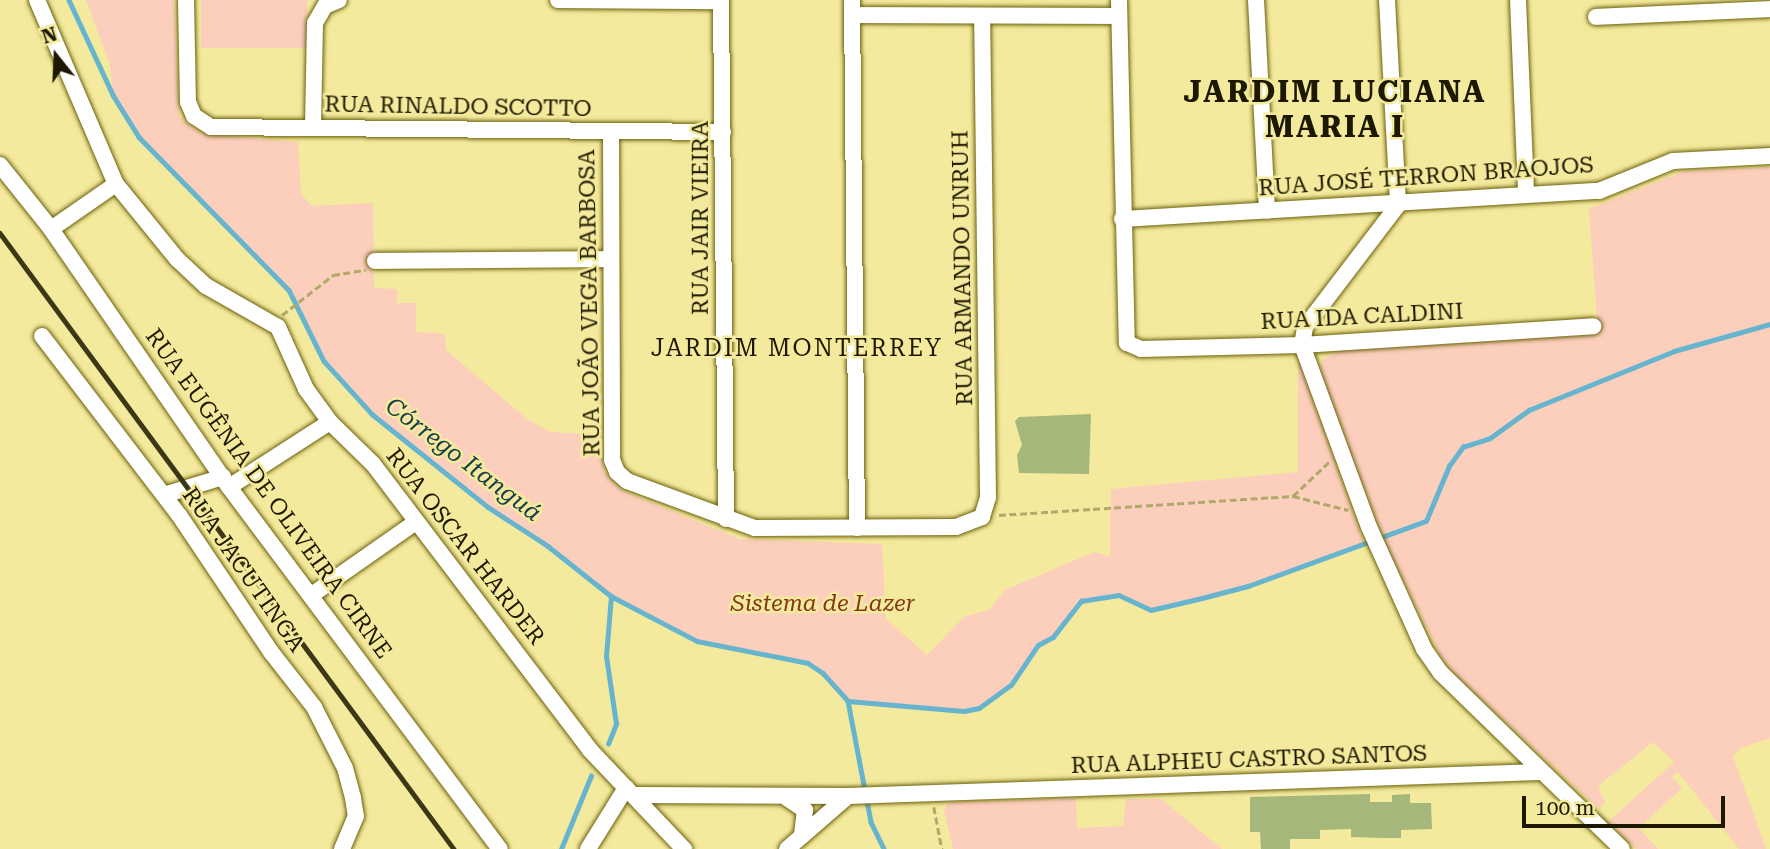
<!DOCTYPE html>
<meta charset="utf-8">
<style>
body{margin:0}
#map{position:relative;width:1770px;height:849px;overflow:hidden;background:#f4ea9d;font-family:"Roboto Serif",serif}
div>[style]{position:absolute}
[style*='--x']{left:calc(var(--x)*1px);top:calc(var(--y)*1px);width:calc(var(--w)*1px);rotate:calc(var(--a)*1deg)}
.green>*{inset:0;background:#fccebc;transform-origin:0 0}
.stream>*{height:4.5px;margin:-2.25px;padding:0 2.25px;transform-origin:2.25px;border-radius:2.25px;background:#67b4ce}
.building>*{inset:0;background:#a5b77a}
.path>*{height:2.5px;margin-top:-1.25px;transform-origin:0;background:repeating-linear-gradient(90deg,#b1a96c 0 7px,transparent 0 10.5px)}
.roads{filter:drop-shadow(0 0 2px #6b610a) drop-shadow(0 0 2px #6b610a)}
.minor>*{height:16px;margin:-8px;padding:0 8px;transform-origin:8px;border-radius:8px;background:#fff}
.rail>*{height:4.5px;margin:-2.25px;padding:0 2.25px;transform-origin:2.25px;border-radius:2.25px;background:#3c3717}
span{translate:-50% -50%;white-space:nowrap;text-align:center;line-height:1.15;-webkit-text-stroke:5px #f4ea9d;paint-order:stroke}
.street-label{font-size:23px;color:#1d1900}
.park-label{font-size:23px;color:#853817;font-style:italic}
.neighbourhood-label{font-size:24px;color:#1d1900;letter-spacing:2px}
.water-label{font-size:24px;color:#183c48;font-style:italic}
.district-label{font-size:30px;color:#1d1900;font-weight:700;letter-spacing:2px}
.north{position:absolute;left:21px;top:21px;width:70px;height:70px;-webkit-text-stroke:5px #f4ea9d;paint-order:stroke;rotate:342deg;font-size:19px;font-weight:700;line-height:28px;text-align:center;color:#1d1900}
.north::after{content:'';display:block;margin:auto;width:24px;height:32px;background:#1d1900;clip-path:polygon(50% 0,100% 100%,50% 72%,0 100%)}
.scale{position:absolute;left:1522px;top:796px;width:203px;height:32px;box-sizing:border-box;border:4px solid #1d1900;border-top:0;padding-left:9px;font-size:21px;line-height:24px;white-space:nowrap;color:#1d1900;-webkit-text-stroke:5px #f4ea9d;paint-order:stroke}
</style>
<div id="map">
<div class="green">
<div style="clip-path:polygon(86px 0,174px 0,179px 117px,202px 134px,298px 142px,301px 194px,312px 206px,373px 203px,374px 288px,397px 289px,397px 303px,416px 303px,416px 332px,445px 334px,446px 350px,527px 419px,550px 432px,600px 435px,605px 473px,621px 490px,739px 539px,882px 544px,886px 619px,927px 655px,964px 617px,989px 610px,1005px 590px,1094px 552px,1110px 556px,1111px 489px,1298px 472px,1298px 358px,1363px 542px,1248px 586px,1151px 610px,1119px 595px,1081px 601px,1053px 637px,1038px 646px,1011px 685px,979px 708px,962px 711px,848px 701px,808px 663px,697px 641px,611px 596px,548px 546px,488px 507px,372px 414px,324px 361px,289px 290px,139px 137px,113px 95px,110px 65px)"></div>
<div style="left:201px;top:0;width:106px;height:48px"></div>
<div style="clip-path:polygon(1770px 167px,1770px 738px,1741px 748px,1733px 756px,1766px 849px,1739px 849px,1678px 772px,1672px 777px,1682px 788px,1639px 828px,1658px 849px,1636px 849px,1609px 821px,1674px 762px,1653px 742px,1598px 786px,1605px 802px,1599px 809px,1458px 677px,1440px 655px,1382px 536px,1320px 372px,1322px 360px,1342px 349px,1598px 332px,1589px 209px,1685px 171px)"></div>
<div style="clip-path:polygon(1076px 798px,1077px 828px,1123px 826px,1126px 799px,1161px 799px,1222px 849px,953px 849px,944px 810px,948px 803px)"></div>
</div>
<div class="stream">
<div style="--x:69;--y:0;--w:105;--a:65.1"></div>
<div style="--x:113;--y:95;--w:49;--a:58.2"></div>
<div style="--x:139;--y:137;--w:214;--a:45.6"></div>
<div style="--x:289;--y:290;--w:79;--a:63.8"></div>
<div style="--x:324;--y:361;--w:72;--a:47.8"></div>
<div style="--x:372;--y:414;--w:149;--a:38.7"></div>
<div style="--x:488;--y:507;--w:72;--a:33"></div>
<div style="--x:548;--y:546;--w:80;--a:38.4"></div>
<div style="--x:611;--y:596;--w:97;--a:27.6"></div>
<div style="--x:697;--y:641;--w:113;--a:11.2"></div>
<div style="--x:808;--y:663;--w:18;--a:34"></div>
<div style="--x:823;--y:673;--w:38;--a:48"></div>
<div style="--x:848;--y:701;--w:123;--a:79.2"></div>
<div style="--x:871;--y:822;--w:30;--a:64"></div>
<div style="--x:848;--y:701;--w:116;--a:4.9"></div>
<div style="--x:964;--y:711;--w:15;--a:-11"></div>
<div style="--x:979;--y:708;--w:39;--a:-36"></div>
<div style="--x:1011;--y:685;--w:48;--a:-56"></div>
<div style="--x:1038;--y:645;--w:17;--a:-28"></div>
<div style="--x:1053;--y:637;--w:46;--a:-52.1"></div>
<div style="--x:1081;--y:601;--w:38;--a:-9"></div>
<div style="--x:1119;--y:595;--w:35;--a:25"></div>
<div style="--x:1151;--y:610;--w:52;--a:-13.2"></div>
<div style="--x:1202;--y:598;--w:48;--a:-14.6"></div>
<div style="--x:1248;--y:586;--w:189;--a:-20.1"></div>
<div style="--x:1426;--y:521;--w:60;--a:-67.3"></div>
<div style="--x:1449;--y:466;--w:24;--a:-54"></div>
<div style="--x:1463;--y:447;--w:28;--a:-18"></div>
<div style="--x:1490;--y:438;--w:48;--a:-35.7"></div>
<div style="--x:1529;--y:410;--w:157;--a:-22.1"></div>
<div style="--x:1674;--y:351;--w:100;--a:-15.7"></div>
<div style="--x:608;--y:744;--w:22;--a:-68"></div>
<div style="--x:616;--y:724;--w:69;--a:-98.4"></div>
<div style="--x:606;--y:656;--w:60;--a:-85.2"></div>
<div style="--x:561;--y:849;--w:79;--a:-67.7"></div>
</div>
<div class="building">
<div style="clip-path:polygon(1091px 414px,1089px 474px,1019px 473px,1017px 455px,1022px 445px,1015px 421px,1019px 417px)"></div>
<div style="clip-path:polygon(1370px 794px,1370px 802px,1392px 802px,1392px 795px,1410px 794px,1410px 803px,1431px 803px,1432px 829px,1401px 830px,1401px 838px,1383px 838px,1351px 837px,1351px 829px,1320px 830px,1320px 839px,1290px 839px,1290px 849px,1261px 849px,1260px 832px,1250px 832px,1250px 797px)"></div>
</div>
<div class="path">
<div style="--x:282;--y:315;--w:65;--a:-38.1"></div>
<div style="--x:333;--y:275;--w:33;--a:-9"></div>
<div style="--x:1293;--y:496;--w:57;--a:14.3"></div>
<div style="--x:999;--y:515;--w:295;--a:-3.7"></div>
<div style="--x:1293;--y:496;--w:52;--a:-43.5"></div>
<div style="--x:934;--y:807;--w:43;--a:79.2"></div>
</div>
<div class="roads">
<div class="minor">
<div style="--x:37;--y:0;--w:200;--a:66.8"></div>
<div style="--x:116;--y:184;--w:97;--a:50.9"></div>
<div style="--x:177;--y:259;--w:40;--a:43"></div>
<div style="--x:206;--y:286;--w:83;--a:29.7"></div>
<div style="--x:278;--y:327;--w:68;--a:65.7"></div>
<div style="--x:306;--y:389;--w:41;--a:54"></div>
<div style="--x:186;--y:0;--w:102;--a:88.9"></div>
<div style="--x:188;--y:102;--w:15;--a:67"></div>
<div style="--x:194;--y:116;--w:20;--a:33"></div>
<div style="--x:211;--y:127;--w:512;--a:0.56"></div>
<div style="--x:558;--y:0;--w:163;--a:0.4"></div>
<div style="--x:721;--y:0;--w:519;--a:89.45"></div>
<div style="--x:852;--y:0;--w:528;--a:89.46"></div>
<div style="--x:1119;--y:0;--w:343;--a:88.7"></div>
<div style="--x:1127;--y:343;--w:15;--a:23"></div>
<div style="--x:1141;--y:349;--w:161;--a:-1.4"></div>
<div style="--x:1302;--y:345;--w:292;--a:-3.7"></div>
<div style="--x:1256;--y:0;--w:211;--a:87"></div>
<div style="--x:1387;--y:0;--w:205;--a:86.9"></div>
<div style="--x:1398;--y:205;--w:153;--a:127.3"></div>
<div style="--x:1305;--y:327;--w:18;--a:99"></div>
<div style="--x:1302;--y:345;--w:194;--a:69.8"></div>
<div style="--x:1369;--y:527;--w:134;--a:65.7"></div>
<div style="--x:1424;--y:649;--w:29;--a:55"></div>
<div style="--x:1441;--y:673;--w:252;--a:44.2"></div>
<div style="--x:1518;--y:0;--w:194;--a:87.6"></div>
<div style="--x:852;--y:15;--w:267;--a:0.2"></div>
<div style="--x:1596;--y:17;--w:174;--a:-2.6"></div>
<div style="--x:313;--y:127;--w:104;--a:-88.9"></div>
<div style="--x:315;--y:23;--w:20;--a:-60"></div>
<div style="--x:325;--y:6;--w:15;--a:-23"></div>
<div style="--x:611;--y:132;--w:328;--a:89.8"></div>
<div style="--x:612;--y:460;--w:13;--a:67"></div>
<div style="--x:617;--y:472;--w:13;--a:42"></div>
<div style="--x:627;--y:481;--w:136;--a:20.2"></div>
<div style="--x:755;--y:528;--w:201;--a:-0.3"></div>
<div style="--x:956;--y:527;--w:28;--a:-21"></div>
<div style="--x:982;--y:517;--w:21;--a:-73"></div>
<div style="--x:988;--y:497;--w:480;--a:-90.7"></div>
<div style="--x:0;--y:165;--w:82;--a:51.4"></div>
<div style="--x:51;--y:229;--w:313;--a:55.4"></div>
<div style="--x:229;--y:487;--w:452;--a:53.2"></div>
<div style="--x:1122;--y:219;--w:478;--a:-3.4"></div>
<div style="--x:1599;--y:191;--w:80;--a:-22.1"></div>
<div style="--x:1673;--y:161;--w:97;--a:-3"></div>
<div style="--x:51;--y:229;--w:79;--a:-34.7"></div>
<div style="--x:375;--y:261;--w:234;--a:-0.5"></div>
<div style="--x:42;--y:336;--w:225;--a:52.6"></div>
<div style="--x:179;--y:515;--w:165;--a:56.1"></div>
<div style="--x:271;--y:652;--w:70;--a:52"></div>
<div style="--x:314;--y:707;--w:68;--a:63.1"></div>
<div style="--x:345;--y:768;--w:31;--a:75"></div>
<div style="--x:353;--y:798;--w:18;--a:81"></div>
<div style="--x:356;--y:816;--w:36;--a:113"></div>
<div style="--x:229;--y:487;--w:120;--a:-32.8"></div>
<div style="--x:330;--y:422;--w:60;--a:44.3"></div>
<div style="--x:373;--y:464;--w:359;--a:52.8"></div>
<div style="--x:590;--y:750;--w:137;--a:46.5"></div>
<div style="--x:164;--y:495;--w:62;--a:-17"></div>
<div style="--x:313;--y:594;--w:126;--a:-35"></div>
<div style="--x:636;--y:795;--w:212;--a:0.3"></div>
<div style="--x:848;--y:796;--w:692;--a:-1.99"></div>
<div style="--x:787;--y:798;--w:22;--a:34"></div>
<div style="--x:805;--y:810;--w:26;--a:97"></div>
<div style="--x:588;--y:849;--w:72;--a:-58.1"></div>
<div style="--x:787;--y:849;--w:81;--a:-41"></div>
</div>
</div>
<div class="rail">
<div style="--x:0;--y:233;--w:765;--a:53.61"></div>
</div>
<div class="street-label">
<span style="left:458px;top:107px;rotate:1deg">RUA RINALDO SCOTTO</span>
<span style="left:1426px;top:177px;rotate:-4deg">RUA JOSÉ TERRON BRAOJOS</span>
<span style="left:701px;top:218px;rotate:-90deg">RUA JAIR VIEIRA</span>
<span style="left:963px;top:268px;rotate:-91deg">RUA ARMANDO UNRUH</span>
<span style="left:590px;top:303px;rotate:-91deg">RUA JOÃO VEGA BARBOSA</span>
<span style="left:1362px;top:317px;rotate:-3deg">RUA IDA CALDINI</span>
<span style="left:268px;top:494px;rotate:54deg">RUA EUGÊNIA DE OLIVEIRA CIRNE</span>
<span style="left:465px;top:547px;rotate:52deg">RUA OSCAR HARDER</span>
<span style="left:243px;top:570px;rotate:55deg">RUA JACUTINGA</span>
<span style="left:1249px;top:760px;rotate:-2deg">RUA ALPHEU CASTRO SANTOS</span>
</div>
<div class="park-label">
<span style="left:823px;top:604px">Sistema de Lazer</span>
</div>
<div class="neighbourhood-label">
<span style="left:797px;top:349px">JARDIM MONTERREY</span>
</div>
<div class="water-label">
<span style="left:463px;top:460px;rotate:37deg">Córrego Itanguá</span>
</div>
<div class="district-label">
<span style="left:1335px;top:109px">JARDIM LUCIANA<br>MARIA I</span>
</div>
<div class="north">N</div>
<div class="scale">100 m</div>
</div>
